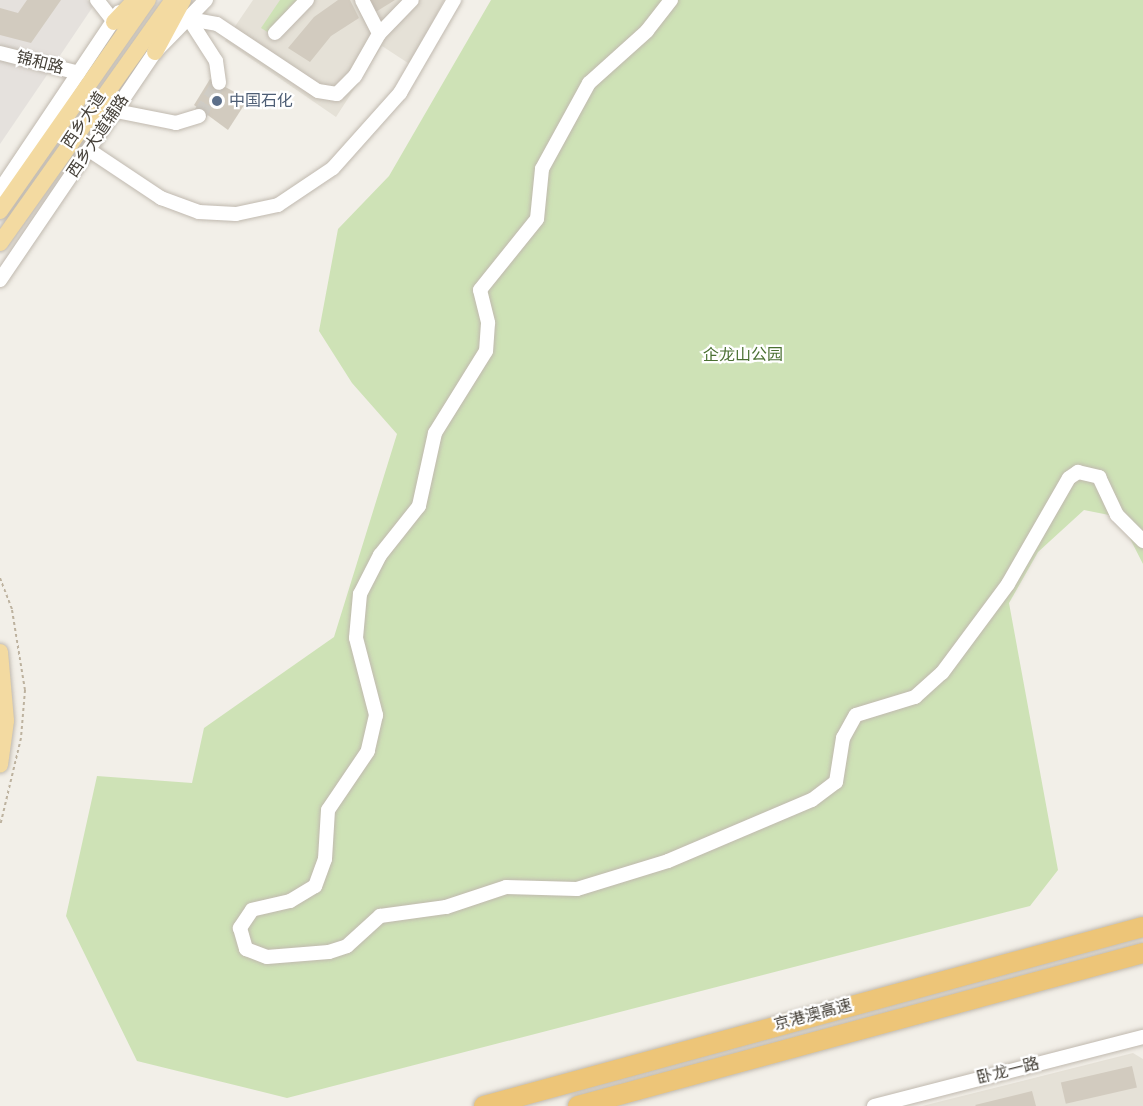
<!DOCTYPE html>
<meta charset="utf-8">
<style>
body{margin:0}
#map{position:relative;width:1143px;height:1106px;overflow:hidden;background:#f2efe8;font-family:Roboto,"Noto Sans SC",sans-serif}
div>[style]{position:absolute}
[style*='--x']{left:calc(var(--x)*1px);top:calc(var(--y)*1px);width:calc(var(--w)*1px);rotate:calc(var(--a)*1deg)}
.residential>*{inset:0;background:#e5e1d7}
.industrial>*{inset:0;background:#e5e1dd}
.green>*{inset:0;background:#cee2b6}
.building>*{inset:0;background:#d2cbbf;transform-origin:0 0}
.minor-tunnel>*{height:14px;margin-top:-7px;transform-origin:0;background:repeating-linear-gradient(90deg,#cfccc5 0 14px,transparent 0 21px)}
.path>*{height:2px;margin-top:-1px;transform-origin:0;background:repeating-linear-gradient(90deg,#bdb29f 0 3px,transparent 0 6px)}
.roads{filter:drop-shadow(0 0 2px #c0b9af) drop-shadow(0 0 2px #c0b9af)}
.minor>*{height:14px;margin:-7px;padding:0 7px;transform-origin:7px;border-radius:7px;background:#fff}
.major>*{height:16px;margin:-8px;padding:0 8px;transform-origin:8px;border-radius:8px;background:#f3daa1}
.highway>*{height:20px;margin:-10px;padding:0 10px;transform-origin:10px;border-radius:10px;background:#edc578}
.dots>*{width:16px;height:16px;translate:-50% -50%;box-sizing:border-box;border:3px solid #fff;border-radius:50%}
span{translate:-50% -50%;white-space:nowrap;text-align:center;line-height:1.15;-webkit-text-stroke:4.5px #fff;paint-order:stroke}
.street-label{font-size:16px;color:#454038}
.service-label{font-size:16px;color:#4e5e75}
.left{translate:0 -50%;text-align:left}
.park-label{font-size:16px;color:#4a7032}
</style>
<div id="map">
<div class="residential">
<div style="clip-path:polygon(253px 0,444px 0,411px 65px,382px 46px,336px 117px,225px 41px)"></div>
<div style="clip-path:polygon(1133px 1053px,1143px 1059px,1143px 1106px,922px 1106px)"></div>
</div>
<div class="industrial">
<div style="clip-path:polygon(0 0,87px 0,94px 5px,57px 60px,0 46px)"></div>
<div style="clip-path:polygon(0 59px,49px 72px,0 144px)"></div>
</div>
<div class="green">
<div style="clip-path:polygon(280px 0,298px 0,288px 8px,295px 13px,277px 38px,261px 28px)"></div>
<div style="clip-path:polygon(491px 0,1143px 0,1143px 564px,1119px 517px,1084px 510px,1038px 552px,1009px 603px,1058px 870px,1030px 906px,287px 1098px,137px 1061px,66px 916px,97px 776px,192px 783px,204px 728px,334px 637px,397px 434px,352px 383px,319px 331px,338px 229px,389px 176px)"></div>
</div>
<div class="building">
<div style="clip-path:polygon(27px 0,61px 0,31px 43px,0 35px,0 8px,18px 13px)"></div>
<div style="clip-path:polygon(338px 0,350px 0,359px 18px,331px 36px,310px 62px,288px 48px,314px 17px)"></div>
<div style="clip-path:polygon(367px 0,395px 0,374px 13px)"></div>
<div style="clip-path:polygon(210px 79px,248px 99px,228px 130px,194px 105px)"></div>
<div style="left:1132px;top:1066px;width:22px;height:73px;rotate:77deg"></div>
<div style="clip-path:polygon(1032px 1091px,1036px 1106px,976px 1106px,975px 1105px)"></div>
</div>
<div class="minor-tunnel">
<div style="--x:199;--y:116;--w:39;--a:-59"></div>
</div>
<div class="path">
<div style="--x:0;--y:578;--w:34;--a:69"></div>
<div style="--x:12;--y:610;--w:81;--a:80.8"></div>
<div style="--x:25;--y:690;--w:48;--a:94.8"></div>
<div style="--x:21;--y:738;--w:90;--a:103.4"></div>
</div>
<div class="roads">
<div class="minor">
<div style="--x:97;--y:0;--w:28;--a:52"></div>
<div style="--x:362;--y:0;--w:38;--a:63"></div>
<div style="--x:671;--y:0;--w:39;--a:128"></div>
<div style="--x:647;--y:31;--w:78;--a:138.1"></div>
<div style="--x:589;--y:83;--w:98;--a:118.7"></div>
<div style="--x:542;--y:169;--w:50;--a:95.7"></div>
<div style="--x:537;--y:219;--w:91;--a:128.8"></div>
<div style="--x:480;--y:290;--w:34;--a:76"></div>
<div style="--x:488;--y:323;--w:28;--a:94"></div>
<div style="--x:486;--y:351;--w:97;--a:121.9"></div>
<div style="--x:435;--y:433;--w:75;--a:102.4"></div>
<div style="--x:419;--y:506;--w:63;--a:128.5"></div>
<div style="--x:380;--y:555;--w:44;--a:117.1"></div>
<div style="--x:360;--y:594;--w:44;--a:95.2"></div>
<div style="--x:356;--y:638;--w:80;--a:75.4"></div>
<div style="--x:376;--y:715;--w:37;--a:103"></div>
<div style="--x:368;--y:751;--w:71;--a:124.1"></div>
<div style="--x:328;--y:810;--w:49;--a:93.5"></div>
<div style="--x:325;--y:859;--w:29;--a:110"></div>
<div style="--x:315;--y:886;--w:29;--a:149"></div>
<div style="--x:290;--y:901;--w:39;--a:167"></div>
<div style="--x:252;--y:910;--w:22;--a:124"></div>
<div style="--x:240;--y:928;--w:22;--a:74"></div>
<div style="--x:246;--y:949;--w:22;--a:21"></div>
<div style="--x:267;--y:957;--w:62;--a:-4.6"></div>
<div style="--x:329;--y:952;--w:19;--a:-18"></div>
<div style="--x:347;--y:946;--w:45;--a:-42.3"></div>
<div style="--x:380;--y:916;--w:67;--a:-7.8"></div>
<div style="--x:446;--y:907;--w:63;--a:-18.4"></div>
<div style="--x:506;--y:887;--w:71;--a:1.6"></div>
<div style="--x:577;--y:889;--w:95;--a:-17.1"></div>
<div style="--x:668;--y:861;--w:156;--a:-23"></div>
<div style="--x:812;--y:800;--w:30;--a:-37"></div>
<div style="--x:836;--y:782;--w:45;--a:-81"></div>
<div style="--x:843;--y:738;--w:26;--a:-61"></div>
<div style="--x:856;--y:715;--w:62;--a:-17"></div>
<div style="--x:915;--y:697;--w:36;--a:-42"></div>
<div style="--x:942;--y:673;--w:111;--a:-53.4"></div>
<div style="--x:1008;--y:584;--w:122;--a:-60.1"></div>
<div style="--x:1069;--y:478;--w:11;--a:-34"></div>
<div style="--x:1078;--y:472;--w:22;--a:13"></div>
<div style="--x:1099;--y:477;--w:42;--a:64.7"></div>
<div style="--x:1117;--y:515;--w:37;--a:45"></div>
<div style="--x:189;--y:19;--w:28;--a:10"></div>
<div style="--x:217;--y:24;--w:121;--a:33.6"></div>
<div style="--x:318;--y:91;--w:19;--a:9"></div>
<div style="--x:337;--y:94;--w:25;--a:-45"></div>
<div style="--x:355;--y:76;--w:48;--a:-60.3"></div>
<div style="--x:379;--y:34;--w:47;--a:-45.9"></div>
<div style="--x:189;--y:19;--w:50;--a:57.3"></div>
<div style="--x:216;--y:61;--w:22;--a:82"></div>
<div style="--x:275;--y:33;--w:46;--a:-45.9"></div>
<div style="--x:0;--y:53;--w:81;--a:14.2"></div>
<div style="--x:116;--y:111;--w:61;--a:11.3"></div>
<div style="--x:176;--y:123;--w:24;--a:-17"></div>
<div style="--x:89;--y:150;--w:87;--a:33.7"></div>
<div style="--x:161;--y:198;--w:40;--a:20.2"></div>
<div style="--x:199;--y:212;--w:37;--a:3"></div>
<div style="--x:236;--y:214;--w:43;--a:-12.1"></div>
<div style="--x:278;--y:205;--w:66;--a:-33.9"></div>
<div style="--x:333;--y:168;--w:101;--a:-48.2"></div>
<div style="--x:400;--y:93;--w:108;--a:-59.9"></div>
<div style="--x:0;--y:190;--w:214;--a:-56.2"></div>
<div style="--x:0;--y:280;--w:276;--a:-55.8"></div>
<div style="--x:155;--y:52;--w:73;--a:-45.6"></div>
<div style="--x:874;--y:1106;--w:278;--a:-14.4"></div>
</div>
<div class="major">
<div style="--x:114;--y:22;--w:30;--a:-46"></div>
<div style="--x:155;--y:52;--w:59;--a:-61.7"></div>
<div style="--x:0;--y:211;--w:258;--a:-55"></div>
<div style="--x:0;--y:243;--w:298;--a:-54.6"></div>
<div style="--x:0;--y:652;--w:69;--a:85"></div>
<div style="--x:6;--y:721;--w:44;--a:97.8"></div>
</div>
<div class="highway">
<div style="--x:484;--y:1106;--w:683;--a:-15.2"></div>
<div style="--x:578;--y:1106;--w:585;--a:-15.15"></div>
</div>
</div>
<div class="dots">
<div style="left:217px;top:101px;background:#5c6f8a"></div>
</div>
<div class="street-label">
<span style="left:40px;top:63px;rotate:14deg">锦和路</span>
<span style="left:84px;top:120px;rotate:-56deg">西乡大道</span>
<span style="left:98px;top:136px;rotate:-56deg">西乡大道辅路</span>
<span style="left:813px;top:1015px;rotate:-15deg">京港澳高速</span>
<span style="left:1008px;top:1071px;rotate:-14deg">卧龙一路</span>
</div>
<div class="service-label">
<span class="left" style="left:229px;top:101px">中国石化</span>
</div>
<div class="park-label">
<span style="left:743px;top:355px">企龙山公园</span>
</div>
</div>
